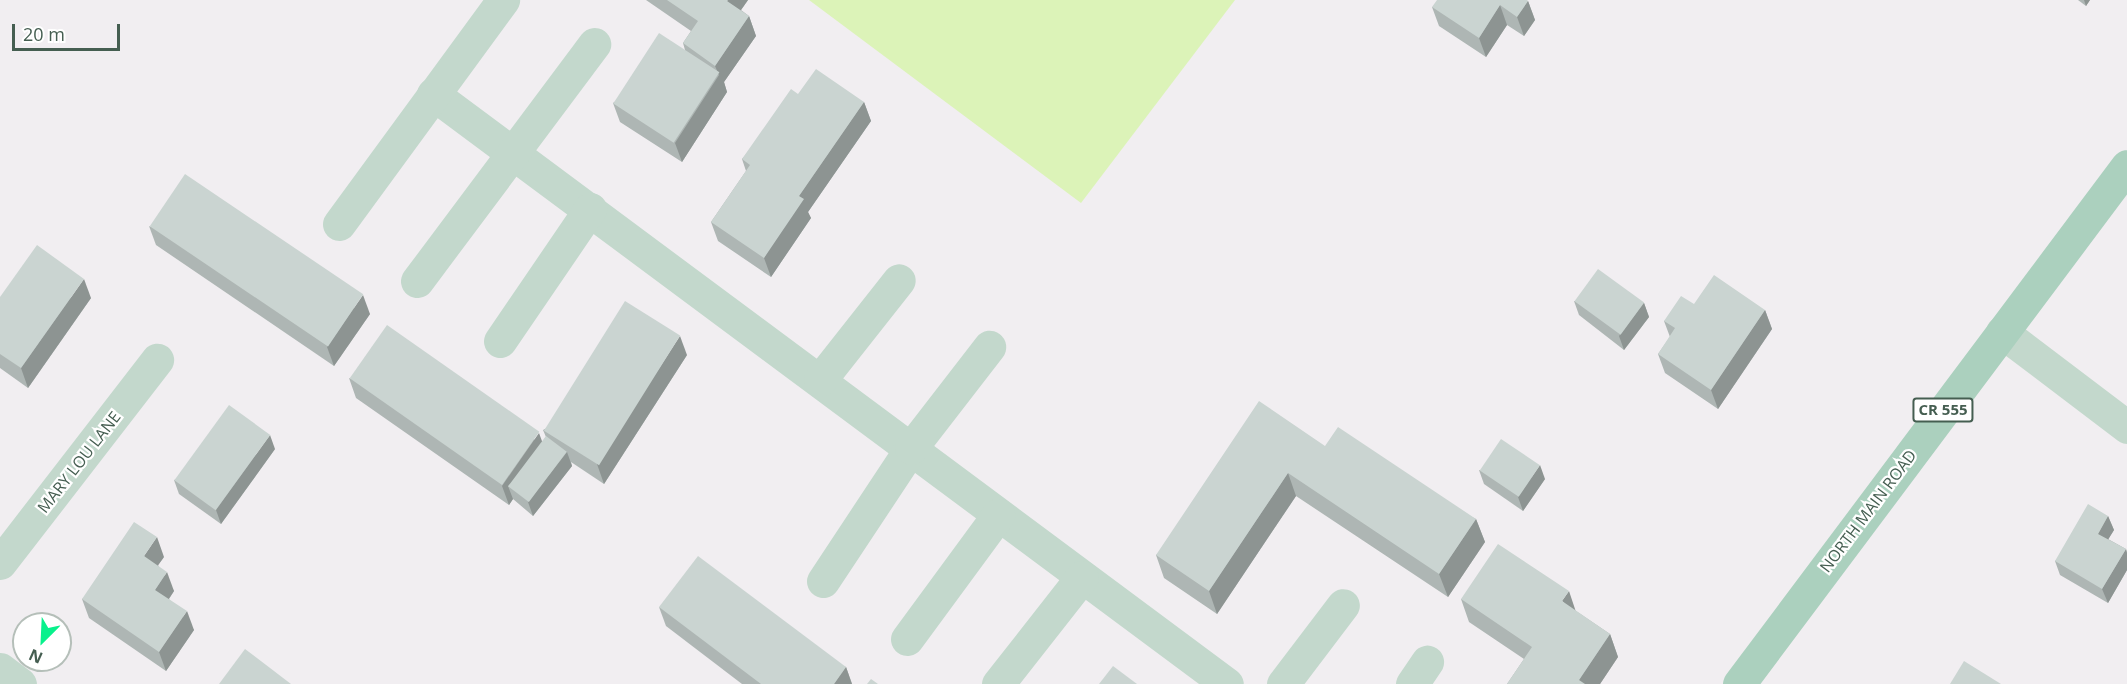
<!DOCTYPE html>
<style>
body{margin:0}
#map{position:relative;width:2127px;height:684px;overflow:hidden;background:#f1eef1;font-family:"Open Sans",sans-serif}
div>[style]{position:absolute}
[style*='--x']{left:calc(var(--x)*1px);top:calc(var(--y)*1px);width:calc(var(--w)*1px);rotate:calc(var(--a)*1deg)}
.green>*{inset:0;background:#dcf3b8}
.minor>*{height:33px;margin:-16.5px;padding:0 16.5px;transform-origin:16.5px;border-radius:16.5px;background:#c3d8cc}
.major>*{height:33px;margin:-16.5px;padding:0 16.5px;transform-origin:16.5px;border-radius:16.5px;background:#abd0be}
.wall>*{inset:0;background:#aeb6b4}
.shaded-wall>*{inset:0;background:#8d9492}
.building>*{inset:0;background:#cad4d1;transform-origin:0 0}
span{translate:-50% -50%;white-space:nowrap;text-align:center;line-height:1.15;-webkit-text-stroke:4.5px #fff;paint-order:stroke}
.shield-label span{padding:2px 4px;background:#fff;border:2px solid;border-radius:4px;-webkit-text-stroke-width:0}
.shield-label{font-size:15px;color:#455e51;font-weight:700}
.street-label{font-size:16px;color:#455e51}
.north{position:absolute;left:12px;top:612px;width:60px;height:60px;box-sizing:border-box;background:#fff;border:2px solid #b5bfb9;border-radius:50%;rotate:204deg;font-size:16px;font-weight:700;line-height:24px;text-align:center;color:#455e51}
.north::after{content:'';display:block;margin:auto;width:21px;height:27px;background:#08f18c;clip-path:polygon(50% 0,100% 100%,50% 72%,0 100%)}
.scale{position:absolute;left:12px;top:24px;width:108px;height:27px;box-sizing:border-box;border:3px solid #455e51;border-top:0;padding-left:8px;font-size:18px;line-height:21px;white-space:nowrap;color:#455e51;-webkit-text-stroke:4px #fff;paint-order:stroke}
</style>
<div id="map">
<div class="green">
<div style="clip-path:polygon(809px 0,1235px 0,1081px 203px)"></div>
</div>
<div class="minor">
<div style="--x:433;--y:94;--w:989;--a:36.62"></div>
<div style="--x:339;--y:224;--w:278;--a:-53.8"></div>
<div style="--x:417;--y:281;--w:296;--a:-53.2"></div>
<div style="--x:2002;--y:332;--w:157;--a:37.2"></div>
<div style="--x:500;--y:341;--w:160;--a:-55.7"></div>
<div style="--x:820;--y:380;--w:127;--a:-51.7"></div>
<div style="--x:0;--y:563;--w:257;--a:-52.3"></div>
<div style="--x:823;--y:581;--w:159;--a:-56.5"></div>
<div style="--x:911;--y:448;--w:128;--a:-52.3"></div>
<div style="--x:907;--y:639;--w:154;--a:-53.7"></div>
<div style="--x:0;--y:669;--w:25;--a:37"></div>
<div style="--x:998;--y:684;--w:136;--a:-51.9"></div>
<div style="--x:1283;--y:684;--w:99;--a:-52.8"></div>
<div style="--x:1412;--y:684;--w:27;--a:-56"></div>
</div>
<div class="major">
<div style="--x:1739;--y:684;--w:647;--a:-53.17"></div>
</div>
<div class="wall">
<div style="clip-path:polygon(646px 0,748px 0,741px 10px,749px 16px,756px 36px,724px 82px,727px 92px,682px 162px,620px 122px,613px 103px,685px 50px,683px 43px,691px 31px)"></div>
<div style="clip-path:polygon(2078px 0,2090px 0,2086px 6px)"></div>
<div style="clip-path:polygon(1528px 1px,1535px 20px,1524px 36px,1507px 25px,1486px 57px,1439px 26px,1432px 7px)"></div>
<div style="clip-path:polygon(798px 94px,864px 102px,871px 121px,808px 212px,811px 218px,771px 277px,718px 241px,711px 222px,746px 171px,742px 159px)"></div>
<div style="clip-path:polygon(149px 226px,370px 314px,334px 366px,156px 245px)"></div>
<div style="clip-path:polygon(0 297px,91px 298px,28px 388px,0 368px)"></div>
<div style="clip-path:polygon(1574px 301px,1644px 303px,1649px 317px,1624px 350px,1579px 315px)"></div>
<div style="clip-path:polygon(1694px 304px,1765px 310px,1772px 329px,1718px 409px,1665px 373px,1658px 354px,1670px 337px,1664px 321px)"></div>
<div style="clip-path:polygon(687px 355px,604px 484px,571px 462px,572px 466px,533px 516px,513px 499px,509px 505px,356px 398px,349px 378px,542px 442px,546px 437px,543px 430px)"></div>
<div style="clip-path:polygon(1325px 446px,1476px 519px,1485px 542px,1448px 597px,1296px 496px,1217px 614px,1164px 578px,1156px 555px)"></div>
<div style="clip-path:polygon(275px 449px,221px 524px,179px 494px,174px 480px)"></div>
<div style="clip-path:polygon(1479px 470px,1545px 479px,1523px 511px,1484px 484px)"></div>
<div style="clip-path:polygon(2108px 516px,2114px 530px,2108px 539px,2126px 549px,2127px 553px,2127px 570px,2108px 603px,2060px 575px,2055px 561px)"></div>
<div style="clip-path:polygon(164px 557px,158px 565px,174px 591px,169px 599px,194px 630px,166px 671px,89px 618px,82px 599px)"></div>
<div style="clip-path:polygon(1461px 599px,1576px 611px,1610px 634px,1618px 657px,1600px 684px,1507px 684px,1524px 659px,1469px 622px)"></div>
<div style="clip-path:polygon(659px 607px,846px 667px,852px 684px,742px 684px,666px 626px)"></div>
</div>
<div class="shaded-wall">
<div style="clip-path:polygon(728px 0,748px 0,734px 20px,727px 1px)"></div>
<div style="clip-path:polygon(2084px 0,2090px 0,2086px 6px)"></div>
<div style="clip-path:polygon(1528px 1px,1535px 20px,1524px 36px,1517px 17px)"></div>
<div style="clip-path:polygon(1500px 5px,1507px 25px,1486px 57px,1479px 38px)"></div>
<div style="clip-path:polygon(749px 16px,756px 36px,724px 82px,727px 92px,682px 162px,675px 143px,719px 75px,715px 66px)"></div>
<div style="clip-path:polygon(864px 102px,871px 121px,808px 212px,811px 218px,771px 277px,764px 258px,799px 196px)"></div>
<div style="clip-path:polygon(84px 279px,91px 298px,28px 388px,21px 368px)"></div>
<div style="clip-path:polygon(363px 295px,370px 314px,334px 366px,327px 347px)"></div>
<div style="clip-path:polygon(1644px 303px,1649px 317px,1624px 350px,1619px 336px)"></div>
<div style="clip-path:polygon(1765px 310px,1772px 329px,1718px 409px,1711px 390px)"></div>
<div style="clip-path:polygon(680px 336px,687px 355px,604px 484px,597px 464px)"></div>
<div style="clip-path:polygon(539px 433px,546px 452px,508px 486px,513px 499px,509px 505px,502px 486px)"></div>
<div style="clip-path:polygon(270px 435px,275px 449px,221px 524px,216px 510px)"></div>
<div style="clip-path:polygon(567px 452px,572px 466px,533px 516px,528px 502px)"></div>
<div style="clip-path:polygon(1540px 465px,1545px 479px,1523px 511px,1518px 497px)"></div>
<div style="clip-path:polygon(1288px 473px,1296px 496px,1217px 614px,1209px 591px)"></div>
<div style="clip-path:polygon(2108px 516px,2114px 530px,2103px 548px,2098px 534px)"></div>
<div style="clip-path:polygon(1476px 519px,1485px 542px,1448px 597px,1439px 574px)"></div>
<div style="clip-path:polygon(157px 537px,164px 557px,151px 575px,144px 556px)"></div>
<div style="clip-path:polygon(2126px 549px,2127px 553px,2127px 570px,2108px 603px,2102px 589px)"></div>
<div style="clip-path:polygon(167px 572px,174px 591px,162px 609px,155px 590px)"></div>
<div style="clip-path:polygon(1569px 591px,1577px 615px,1562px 601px)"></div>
<div style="clip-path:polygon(187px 611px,194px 630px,166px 671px,159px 652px)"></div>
<div style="clip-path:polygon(1610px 634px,1618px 657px,1600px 684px,1580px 684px,1579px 680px)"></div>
<div style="clip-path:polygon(846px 667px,852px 684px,834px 684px)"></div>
</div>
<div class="building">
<div style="clip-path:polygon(667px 0,728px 0,727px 1px,749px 16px,715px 66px,683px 43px,698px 21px)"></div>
<div style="clip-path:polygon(1437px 0,1527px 0,1528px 1px,1517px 17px,1500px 5px,1479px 38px,1432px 7px)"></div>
<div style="left:659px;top:33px;width:72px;height:84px;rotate:33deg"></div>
<div style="clip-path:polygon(816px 69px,864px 102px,799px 196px,804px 199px,764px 258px,711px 222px,750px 165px,742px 159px,791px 89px,798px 94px)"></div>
<div style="left:185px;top:174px;width:215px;height:63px;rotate:34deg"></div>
<div style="clip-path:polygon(37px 245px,84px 279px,21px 368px,0 354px,0 297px)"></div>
<div style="left:1598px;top:269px;width:57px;height:40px;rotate:36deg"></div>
<div style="clip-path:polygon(1714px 275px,1765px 310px,1711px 390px,1658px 354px,1675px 328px,1664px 321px,1681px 296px,1694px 304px)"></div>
<div style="left:625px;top:301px;width:65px;height:153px;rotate:32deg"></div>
<div style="left:387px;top:325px;width:186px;height:65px;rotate:35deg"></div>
<div style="clip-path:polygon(1259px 401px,1325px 446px,1338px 427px,1476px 519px,1439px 574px,1288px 473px,1209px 591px,1156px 555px)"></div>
<div style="left:229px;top:405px;width:51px;height:93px;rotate:36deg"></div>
<div style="left:546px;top:436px;width:26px;height:63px;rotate:37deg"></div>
<div style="left:1501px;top:439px;width:47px;height:38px;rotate:34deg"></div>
<div style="clip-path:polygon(2088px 504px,2108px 516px,2098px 534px,2126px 549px,2102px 589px,2055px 561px)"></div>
<div style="clip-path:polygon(134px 522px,157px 537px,144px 556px,167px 572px,155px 590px,187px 611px,159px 652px,82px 599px)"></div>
<div style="clip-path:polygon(1498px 544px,1569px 591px,1562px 601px,1610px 634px,1579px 680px,1585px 684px,1507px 684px,1532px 647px,1461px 599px)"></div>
<div style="clip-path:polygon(698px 556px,846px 667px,834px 684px,761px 684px,659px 607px)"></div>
<div style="clip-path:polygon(245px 649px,291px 684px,219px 684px)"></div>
<div style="clip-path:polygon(1964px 661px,2001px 684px,1950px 684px)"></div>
<div style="clip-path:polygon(1113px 666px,1137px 684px,1099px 684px)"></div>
<div style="clip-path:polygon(871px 679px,878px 684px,867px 684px)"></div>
</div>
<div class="shield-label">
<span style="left:1943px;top:410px">CR 555</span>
</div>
<div class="street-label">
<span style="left:79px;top:462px;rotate:-52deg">MARY LOU LANE</span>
<span style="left:1868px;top:511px;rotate:-53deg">NORTH MAIN ROAD</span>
</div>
<div class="north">N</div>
<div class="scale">20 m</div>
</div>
